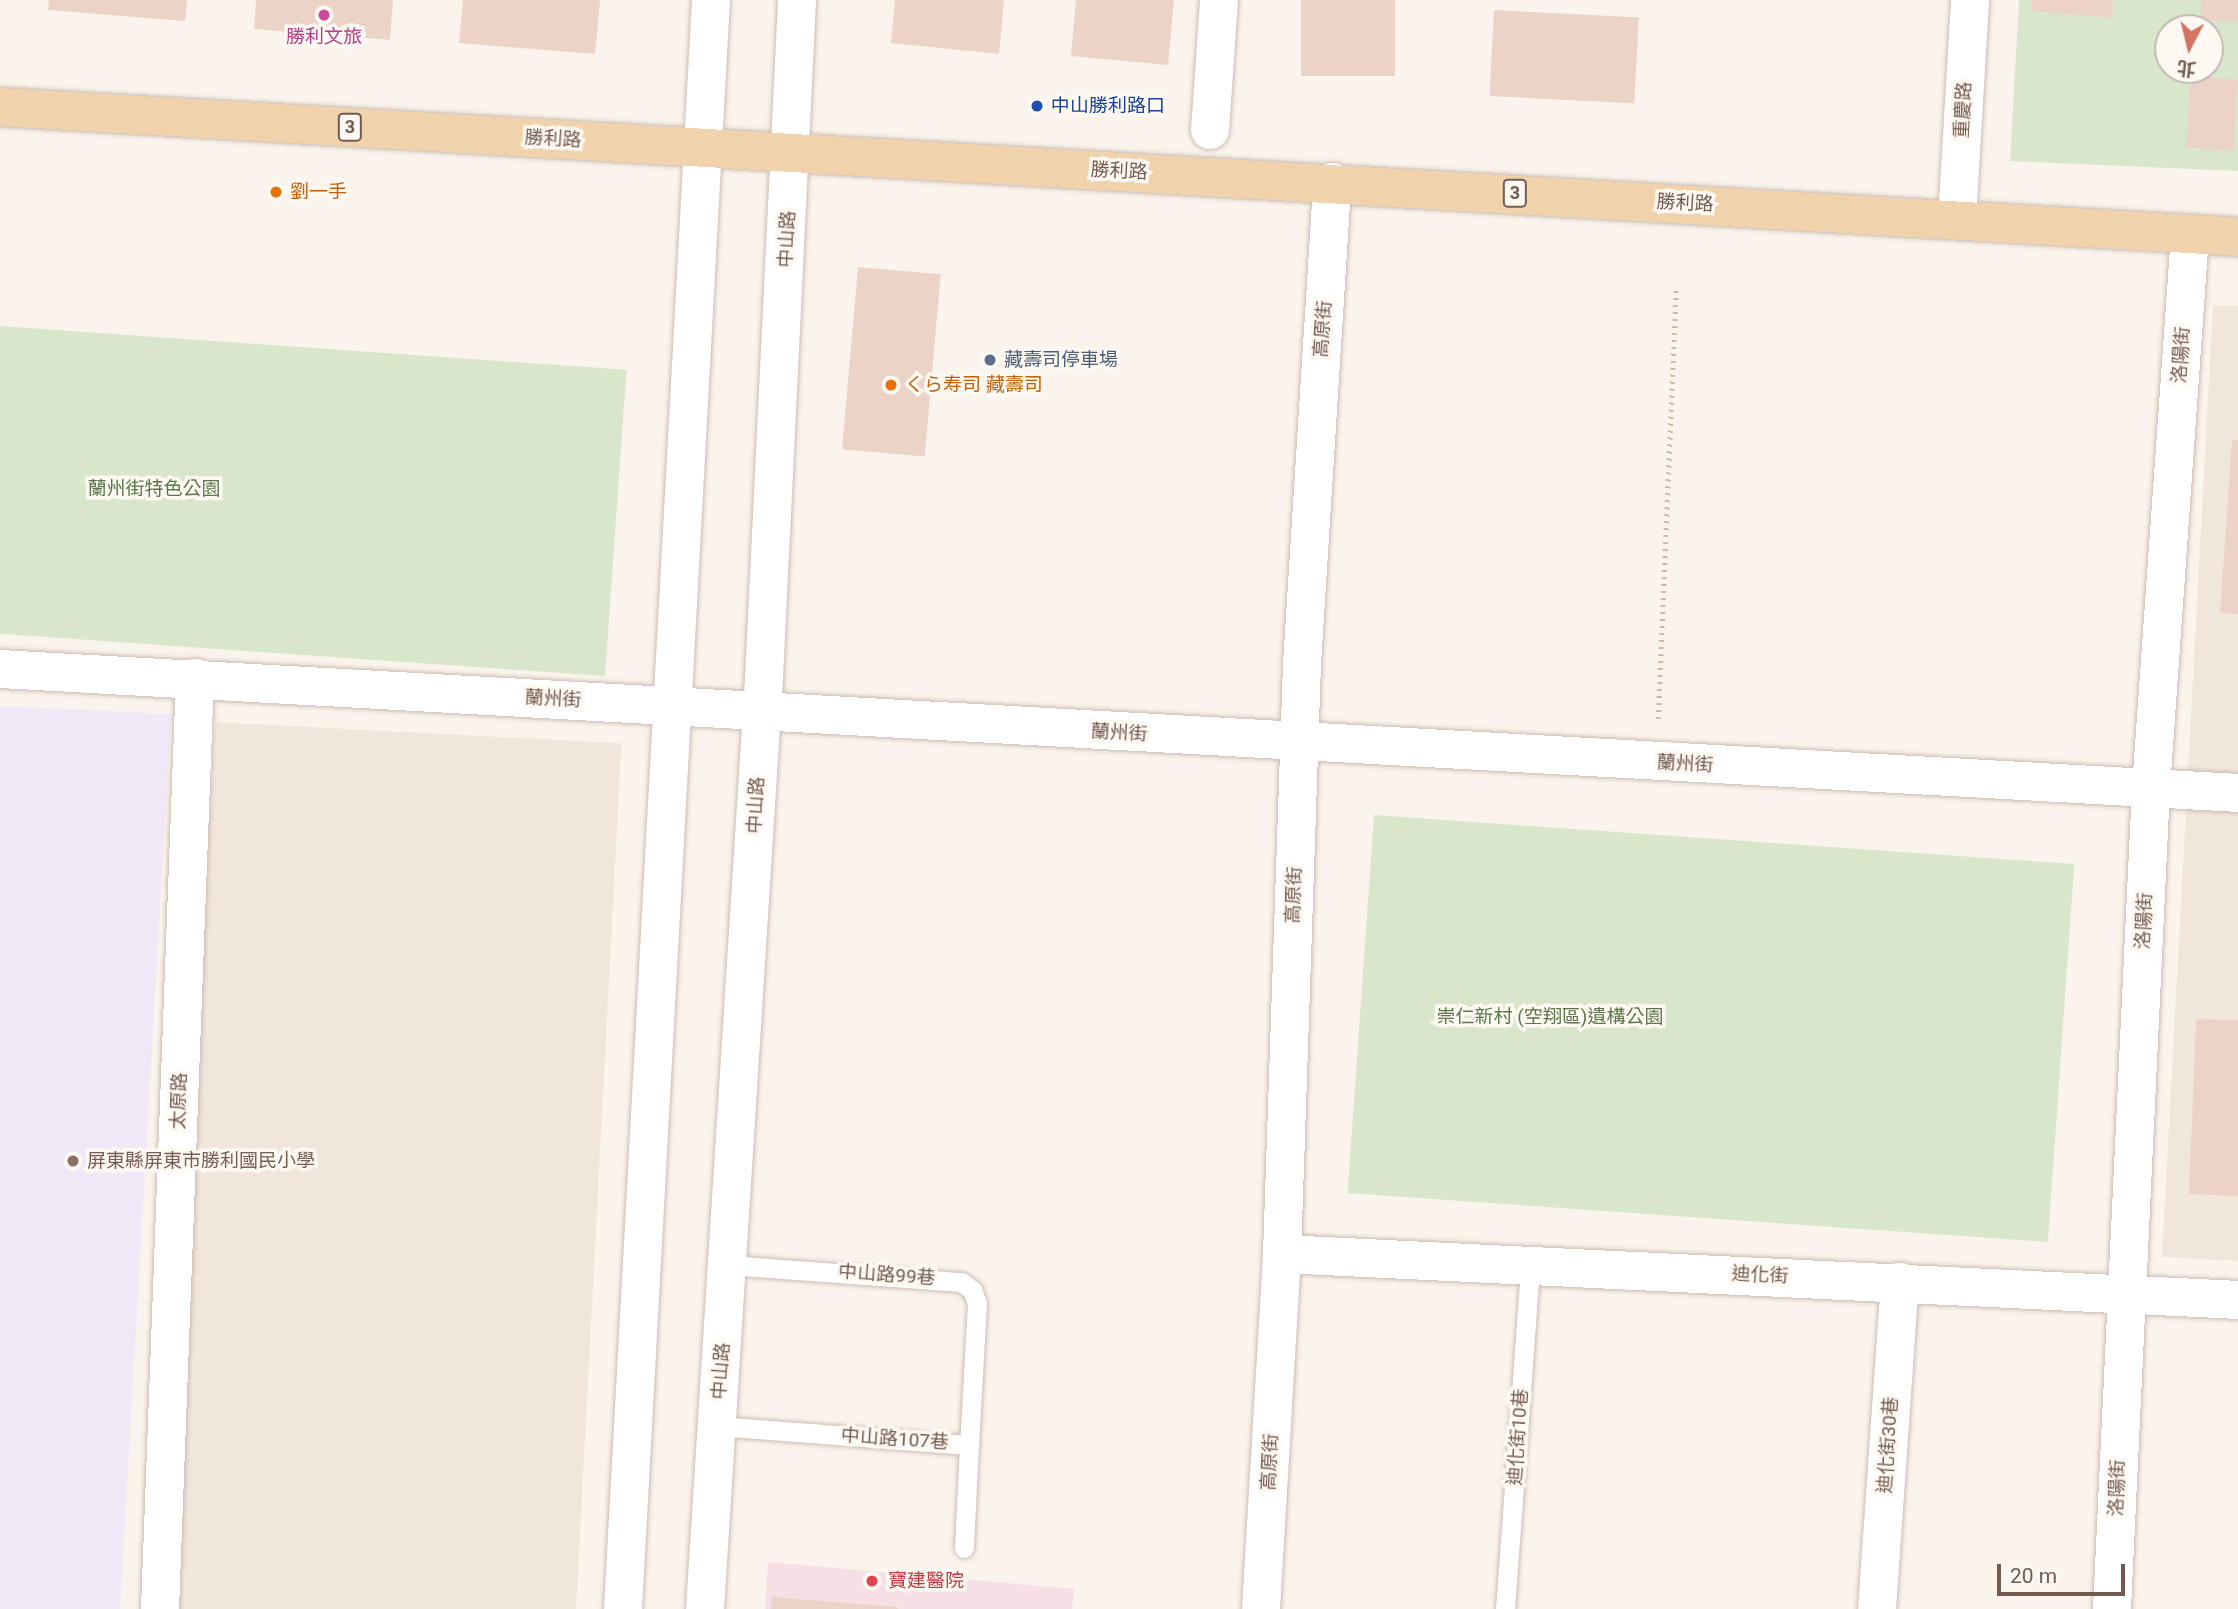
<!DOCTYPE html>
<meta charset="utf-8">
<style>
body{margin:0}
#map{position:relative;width:2238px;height:1609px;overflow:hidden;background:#faf4ec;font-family:Roboto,"Noto Sans TC","Noto Sans JP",sans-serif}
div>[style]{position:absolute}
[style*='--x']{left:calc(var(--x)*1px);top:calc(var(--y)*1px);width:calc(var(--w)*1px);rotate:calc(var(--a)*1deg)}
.residential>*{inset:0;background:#f1e6db;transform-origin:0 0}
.education>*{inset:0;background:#f1e8f7}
.medical>*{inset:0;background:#f7e0e5}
.green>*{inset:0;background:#d8e7cc;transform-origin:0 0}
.building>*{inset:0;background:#ecd3c7;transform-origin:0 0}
.path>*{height:4.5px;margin-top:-2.25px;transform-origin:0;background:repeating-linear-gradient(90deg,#d2b7aa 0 2px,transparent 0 7px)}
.roads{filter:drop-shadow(0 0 2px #ccbcb3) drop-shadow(0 0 2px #ccbcb3)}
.lane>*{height:19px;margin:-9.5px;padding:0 9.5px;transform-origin:9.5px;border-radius:9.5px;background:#fff}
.street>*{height:38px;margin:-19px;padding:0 19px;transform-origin:19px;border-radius:19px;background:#fff}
.secondary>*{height:38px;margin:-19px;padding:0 19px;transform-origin:19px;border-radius:19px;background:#fff}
.primary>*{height:38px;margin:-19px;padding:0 19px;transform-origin:19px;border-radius:19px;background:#f0d3ad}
.dots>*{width:19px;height:19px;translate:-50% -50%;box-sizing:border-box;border:4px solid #fdf8f2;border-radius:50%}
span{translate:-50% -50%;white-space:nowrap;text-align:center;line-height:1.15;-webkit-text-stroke:7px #fdf8f2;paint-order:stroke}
.shield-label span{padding:2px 5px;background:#fdf8f2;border:2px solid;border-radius:5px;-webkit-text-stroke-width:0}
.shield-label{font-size:18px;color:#735b51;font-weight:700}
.hotel-label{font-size:19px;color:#b23c85}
.transit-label{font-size:19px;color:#164399}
.left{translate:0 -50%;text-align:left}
.street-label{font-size:19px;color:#735b51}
.food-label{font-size:19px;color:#c56008}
.service-label{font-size:19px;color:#4e5e75}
.park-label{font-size:19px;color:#5b774b}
.education-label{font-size:19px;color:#785e54}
.health-label{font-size:19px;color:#be3a42}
.north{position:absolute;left:2154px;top:14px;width:70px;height:70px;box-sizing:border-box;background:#fdf8f2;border:2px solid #c6b9b2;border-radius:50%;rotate:187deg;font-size:19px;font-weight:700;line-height:28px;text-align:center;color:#735b51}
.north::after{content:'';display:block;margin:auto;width:24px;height:32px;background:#d47361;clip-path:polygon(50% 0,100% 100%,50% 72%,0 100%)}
.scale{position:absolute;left:1997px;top:1564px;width:128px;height:32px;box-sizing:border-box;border:4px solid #735b51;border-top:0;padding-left:9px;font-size:21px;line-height:24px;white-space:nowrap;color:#735b51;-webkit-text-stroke:5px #fdf8f2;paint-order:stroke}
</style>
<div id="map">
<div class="residential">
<div style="clip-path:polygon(2213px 305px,2238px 306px,2238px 1261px,2162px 1257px)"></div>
<div style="left:215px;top:722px;width:407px;height:888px;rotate:3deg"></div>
</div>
<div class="education">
<div style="clip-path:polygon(0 706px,171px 714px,120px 1609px,0 1609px)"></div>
</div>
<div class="medical">
<div style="clip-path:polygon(768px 1562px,1074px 1589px,1072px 1609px,765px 1609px)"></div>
</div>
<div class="green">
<div style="clip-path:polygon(evenodd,2019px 0,2238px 0,2238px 171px,2010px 161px,2019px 0,2168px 28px,2210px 28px,2210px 70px,2168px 70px,2168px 28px)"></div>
<div style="left:0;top:326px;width:628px;height:307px;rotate:4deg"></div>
<div style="left:1374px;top:815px;width:702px;height:379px;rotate:4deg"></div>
</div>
<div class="building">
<div style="clip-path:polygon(49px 0,187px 0,185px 21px,48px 10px)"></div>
<div style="clip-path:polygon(256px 0,393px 0,390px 40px,254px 29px)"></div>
<div style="clip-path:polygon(463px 0,600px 0,595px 54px,459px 43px)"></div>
<div style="clip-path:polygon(895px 0,1004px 0,999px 54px,891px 43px)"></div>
<div style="clip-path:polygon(1076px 0,1174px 0,1168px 65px,1071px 56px)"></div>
<div style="left:1301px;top:0;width:94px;height:76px"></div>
<div style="clip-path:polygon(2032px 0,2113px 0,2112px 18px,2032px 11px)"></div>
<div style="left:2201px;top:0;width:37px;height:21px"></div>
<div style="left:1494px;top:10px;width:145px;height:86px;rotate:3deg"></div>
<div style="left:2191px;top:76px;width:47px;height:72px;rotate:4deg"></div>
<div style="left:858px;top:267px;width:83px;height:183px;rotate:5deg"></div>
<div style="clip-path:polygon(2232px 440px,2238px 440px,2238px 614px,2220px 613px)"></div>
<div style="clip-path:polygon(2196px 1019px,2238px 1020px,2238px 1196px,2189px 1194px)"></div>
<div style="clip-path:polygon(772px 1597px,898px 1607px,898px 1609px,771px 1609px)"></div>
</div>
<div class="path">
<div style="--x:1658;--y:719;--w:431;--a:-87.6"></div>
</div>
<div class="roads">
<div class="lane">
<div style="--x:728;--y:1265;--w:234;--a:4.2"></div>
<div style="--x:961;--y:1282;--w:14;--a:36"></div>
<div style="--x:972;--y:1290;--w:14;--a:69"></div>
<div style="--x:977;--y:1303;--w:142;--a:93.2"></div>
<div style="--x:717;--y:1426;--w:253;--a:4.3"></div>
<div style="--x:969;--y:1445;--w:103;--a:92.8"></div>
<div style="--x:1505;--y:1609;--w:345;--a:-85.8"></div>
</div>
<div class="street">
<div style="--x:1210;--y:130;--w:130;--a:-86"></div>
<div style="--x:1957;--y:220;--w:220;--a:-86.6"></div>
<div style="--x:0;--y:669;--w:2241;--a:3.17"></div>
<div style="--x:1282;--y:1254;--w:957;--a:2.75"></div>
<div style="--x:160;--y:1609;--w:932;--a:-87.85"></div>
<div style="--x:1261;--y:1609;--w:356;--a:-86.6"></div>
<div style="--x:1282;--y:1254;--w:590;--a:-88.06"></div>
<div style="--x:1302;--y:664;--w:483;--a:-86.4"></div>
<div style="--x:1877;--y:1609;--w:328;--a:-86"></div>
<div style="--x:2112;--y:1609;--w:822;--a:-87.28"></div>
<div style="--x:2151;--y:788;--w:555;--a:-85.97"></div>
</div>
<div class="secondary">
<div style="--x:623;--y:1609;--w:1611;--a:-86.87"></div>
<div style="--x:705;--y:1609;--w:933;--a:-86.37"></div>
<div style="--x:764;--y:678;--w:679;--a:-87.21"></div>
</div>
<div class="primary">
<div style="--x:0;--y:107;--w:2242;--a:3.32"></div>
</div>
</div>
<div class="dots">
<div style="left:324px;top:15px;background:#d1479c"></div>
<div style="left:1037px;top:106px;background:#1a4fb4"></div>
<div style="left:276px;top:192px;background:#e8710a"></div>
<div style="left:990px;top:360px;background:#5c6f8a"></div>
<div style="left:891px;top:385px;background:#e8710a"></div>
<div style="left:73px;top:1161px;background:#8d6e63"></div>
<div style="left:872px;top:1581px;background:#e0444e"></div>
</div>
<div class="shield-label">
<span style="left:350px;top:127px">3</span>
<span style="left:1515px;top:193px">3</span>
</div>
<div class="hotel-label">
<span style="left:324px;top:37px">勝利文旅</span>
</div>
<div class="transit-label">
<span class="left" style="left:1051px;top:106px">中山勝利路口</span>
</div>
<div class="street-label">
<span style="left:1963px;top:110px;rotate:-87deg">重慶路</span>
<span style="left:553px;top:139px;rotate:3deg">勝利路</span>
<span style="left:1119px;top:171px;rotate:3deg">勝利路</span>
<span style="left:1685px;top:203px;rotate:3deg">勝利路</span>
<span style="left:787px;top:239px;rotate:-87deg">中山路</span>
<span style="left:1323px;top:329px;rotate:-86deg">高原街</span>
<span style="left:2181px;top:355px;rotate:-86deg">洛陽街</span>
<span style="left:553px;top:699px;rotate:3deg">蘭州街</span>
<span style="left:1119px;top:733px;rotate:3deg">蘭州街</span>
<span style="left:1685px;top:764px;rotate:3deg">蘭州街</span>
<span style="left:756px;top:805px;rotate:-87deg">中山路</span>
<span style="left:1294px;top:895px;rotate:-88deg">高原街</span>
<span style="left:2144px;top:921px;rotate:-87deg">洛陽街</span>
<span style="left:179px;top:1101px;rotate:-88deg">太原路</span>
<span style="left:887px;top:1275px;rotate:4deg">中山路99巷</span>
<span style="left:1760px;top:1275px;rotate:3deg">迪化街</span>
<span style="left:721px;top:1371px;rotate:-86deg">中山路</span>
<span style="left:1518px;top:1437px;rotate:-86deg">迪化街10巷</span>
<span style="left:895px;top:1439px;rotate:4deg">中山路107巷</span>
<span style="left:1888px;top:1445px;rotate:-86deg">迪化街30巷</span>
<span style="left:1270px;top:1462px;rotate:-87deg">高原街</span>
<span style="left:2117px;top:1488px;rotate:-88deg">洛陽街</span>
</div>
<div class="food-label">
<span class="left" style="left:290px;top:192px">劉一手</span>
<span class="left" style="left:905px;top:385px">くら寿司 藏壽司</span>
</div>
<div class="service-label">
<span class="left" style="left:1004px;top:360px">藏壽司停車場</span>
</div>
<div class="park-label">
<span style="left:154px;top:489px">蘭州街特色公園</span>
<span style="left:1550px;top:1017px">崇仁新村 (空翔區)遺構公園</span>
</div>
<div class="education-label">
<span class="left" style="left:87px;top:1161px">屏東縣屏東市勝利國民小學</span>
</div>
<div class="health-label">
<span class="left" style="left:888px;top:1581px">寶建醫院</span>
</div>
<div class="north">北</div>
<div class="scale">20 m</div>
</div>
